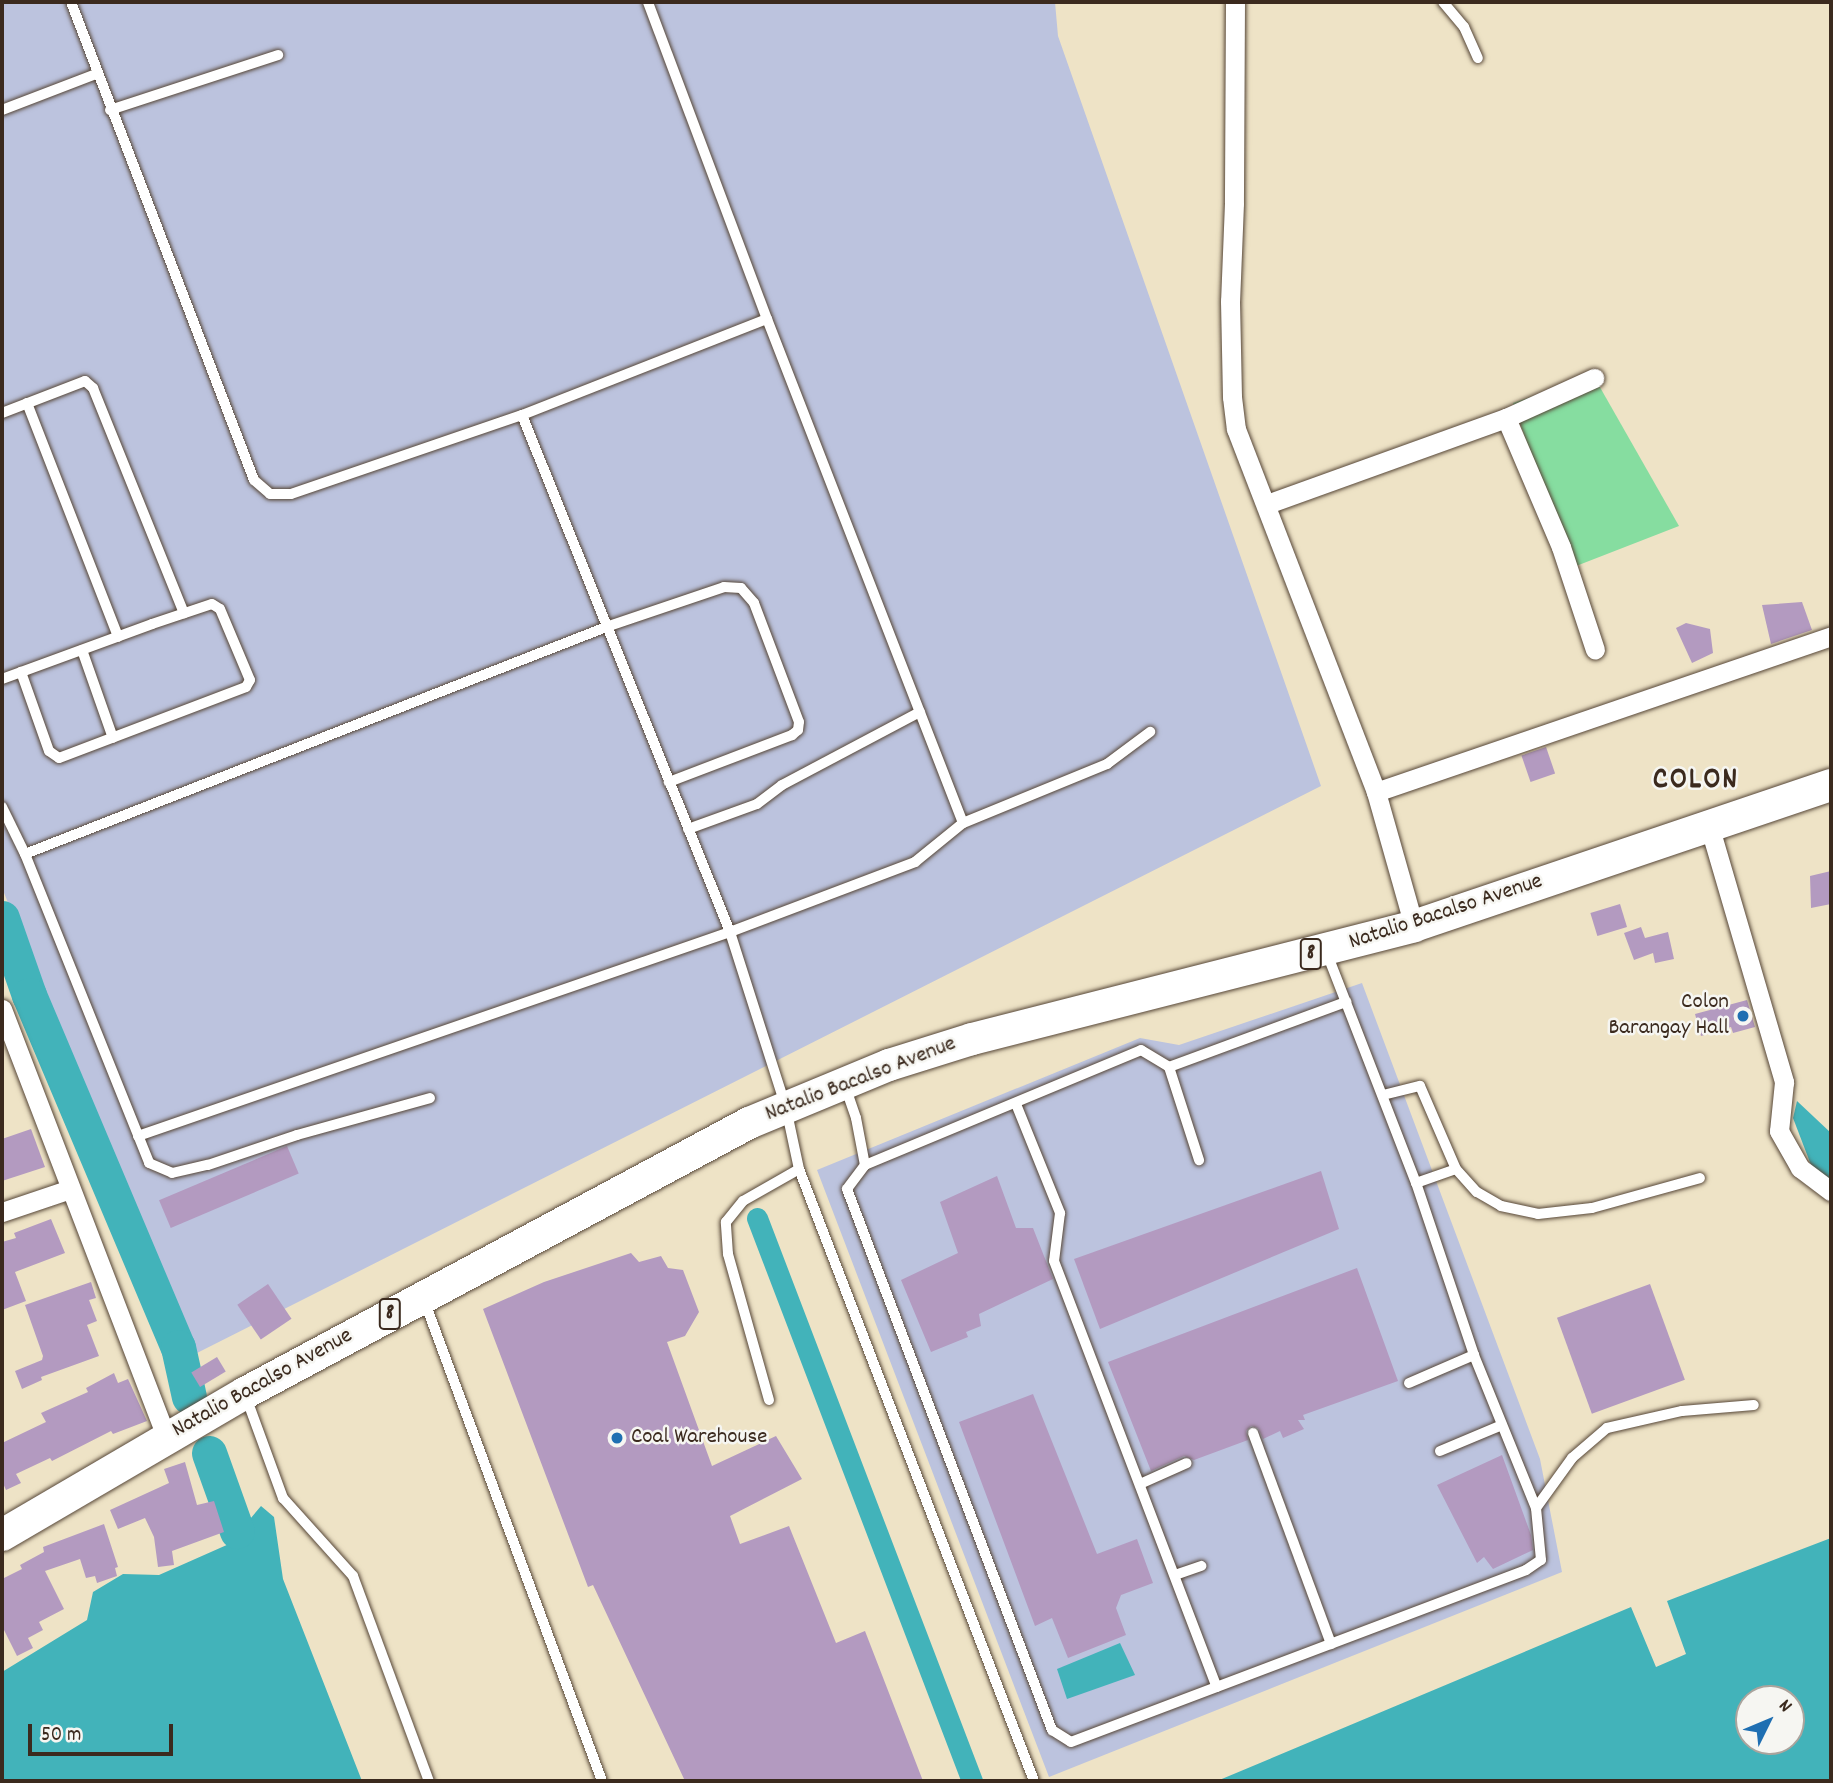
<!DOCTYPE html>
<style>
body{margin:0}
#map{position:relative;width:1833px;height:1783px;overflow:hidden;background:#eee3c6;font-family:Dekko,sans-serif}
div>[style]{position:absolute}
[style*='--x']{left:calc(var(--x)*1px);top:calc(var(--y)*1px);width:calc(var(--w)*1px);rotate:calc(var(--a)*1deg)}
.industrial>*{inset:0;background:#bcc3de}
.green>*{inset:0;background:#86dda0}
.water>*{inset:0;background:#42b3ba}
.canal>*{height:21px;margin:-10.5px;padding:0 10.5px;transform-origin:10.5px;border-radius:10.5px;background:#42b3ba}
.river>*{height:35px;margin:-17.5px;padding:0 17.5px;transform-origin:17.5px;border-radius:17.5px;background:#42b3ba}
.building>*{inset:0;background:#b39ac0;transform-origin:0 0}
.roads{filter:drop-shadow(0 0 2px #564637) drop-shadow(0 0 2px #564637)}
.service>*{height:10px;margin:-5px;padding:0 5px;transform-origin:5px;border-radius:5px;background:#fff}
.minor>*{height:19px;margin:-9.5px;padding:0 9.5px;transform-origin:9.5px;border-radius:9.5px;background:#fff}
.trunk>*{height:32px;margin:-16px;padding:0 16px;transform-origin:16px;border-radius:16px;background:#fff}
.dots>*{width:19px;height:19px;translate:-50% -50%;box-sizing:border-box;border:4px solid #f6f6f2;border-radius:50%}
span{translate:-50% -50%;white-space:nowrap;text-align:center;line-height:1.15;-webkit-text-stroke:5px #f6f6f2;paint-order:stroke}
.shield-label span{padding:2px 5px;background:#f6f6f2;border:2px solid;border-radius:5px;-webkit-text-stroke-width:0}
.shield-label{font-size:21px;color:#3b2a1e;font-weight:700}
.street-label{font-size:23px;color:#3b2a1e}
.poi-label{font-size:23px;color:#3b2a1e}
.right{translate:-100% -50%;text-align:right}
.left{translate:0 -50%;text-align:left}
.district-label{font-size:30px;color:#3b2a1e;font-weight:700;letter-spacing:2px}
.frame{position:absolute;inset:0;border:4px solid #3b2a1e;pointer-events:none}
.north{position:absolute;left:1735px;top:1685px;width:70px;height:70px;box-sizing:border-box;background:#f6f6f2;border:2px solid #aba49d;border-radius:50%;rotate:47deg;font-size:19px;font-weight:700;line-height:28px;text-align:center;color:#3b2a1e}
.north::after{content:'';display:block;margin:auto;width:24px;height:32px;background:#1f6fb2;clip-path:polygon(50% 0,100% 100%,50% 72%,0 100%)}
.scale{position:absolute;left:28px;top:1724px;width:145px;height:32px;box-sizing:border-box;border:4px solid #3b2a1e;border-top:0;padding-left:9px;font-size:21px;line-height:24px;white-space:nowrap;color:#3b2a1e;-webkit-text-stroke:5px #f6f6f2;paint-order:stroke}
</style>
<div id="map">
<div class="industrial">
<div style="clip-path:polygon(2px 2px,1055px 2px,1058px 36px,1321px 786px,193px 1355px,2px 888px)"></div>
<div style="clip-path:polygon(1362px 983px,1540px 1459px,1562px 1572px,1049px 1777px,817px 1170px,1140px 1038px,1179px 1045px)"></div>
</div>
<div class="green">
<div style="clip-path:polygon(1593px 375px,1679px 526px,1571px 568px,1513px 403px)"></div>
</div>
<div class="water">
<div style="clip-path:polygon(1797px 1101px,1831px 1133px,1831px 1180px,1811px 1165px,1793px 1118px)"></div>
<div style="clip-path:polygon(261px 1506px,274px 1517px,283px 1579px,362px 1781px,2px 1781px,2px 1672px,87px 1620px,93px 1592px,123px 1574px,159px 1575px,229px 1544px)"></div>
<div style="clip-path:polygon(evenodd,1831px 1538px,1831px 1781px,1217px 1781px,1631px 1607px,1656px 1667px,1686px 1654px,1667px 1601px,1831px 1538px,1749px 1699px,1791px 1699px,1791px 1741px,1749px 1741px,1749px 1699px)"></div>
<div style="clip-path:polygon(1120px 1643px,1135px 1675px,1067px 1699px,1057px 1669px)"></div>
</div>
<div class="canal">
<div style="--x:757;--y:1218;--w:603;--a:69.1"></div>
</div>
<div class="river">
<div style="--x:2;--y:918;--w:82;--a:70.7"></div>
<div style="--x:29;--y:995;--w:382;--a:67.1"></div>
<div style="--x:178;--y:1347;--w:51;--a:77.6"></div>
<div style="--x:209;--y:1453;--w:83;--a:70.3"></div>
</div>
<div class="building">
<div style="clip-path:polygon(1802px 602px,1812px 630px,1771px 644px,1762px 605px)"></div>
<div style="clip-path:polygon(1686px 623px,1710px 629px,1713px 653px,1692px 663px,1676px 628px)"></div>
<div style="left:1546px;top:747px;width:28px;height:26px;rotate:71deg"></div>
<div style="clip-path:polygon(1831px 871px,1831px 904px,1811px 908px,1810px 876px)"></div>
<div style="left:1620px;top:904px;width:24px;height:31px;rotate:73deg"></div>
<div style="clip-path:polygon(1641px 927px,1645px 938px,1668px 932px,1674px 959px,1655px 963px,1653px 953px,1634px 960px,1624px 933px)"></div>
<div style="clip-path:polygon(1747px 1000px,1755px 1027px,1733px 1033px,1731px 1027px,1701px 1036px,1695px 1014px)"></div>
<div style="clip-path:polygon(31px 1129px,45px 1167px,2px 1181px,2px 1139px)"></div>
<div style="left:287px;top:1146px;width:30px;height:139px;rotate:67deg"></div>
<div style="clip-path:polygon(1321px 1171px,1339px 1229px,1100px 1329px,1074px 1259px)"></div>
<div style="clip-path:polygon(997px 1176px,1016px 1228px,1033px 1228px,1053px 1279px,979px 1314px,981px 1326px,966px 1332px,968px 1337px,931px 1352px,901px 1280px,958px 1253px,940px 1202px)"></div>
<div style="clip-path:polygon(51px 1219px,65px 1253px,15px 1272px,26px 1301px,2px 1310px,2px 1242px,16px 1238px,14px 1233px)"></div>
<div style="clip-path:polygon(631px 1253px,639px 1262px,661px 1256px,668px 1268px,683px 1270px,699px 1312px,685px 1336px,667px 1342px,712px 1466px,776px 1436px,802px 1479px,730px 1516px,740px 1544px,789px 1526px,836px 1643px,865px 1631px,923px 1781px,685px 1781px,593px 1585px,588px 1587px,483px 1309px,544px 1282px)"></div>
<div style="clip-path:polygon(1357px 1268px,1398px 1381px,1303px 1415px,1305px 1420px,1298px 1420px,1304px 1429px,1283px 1438px,1280px 1431px,1263px 1439px,1258px 1428px,1251px 1426px,1246px 1431px,1248px 1440px,1194px 1460px,1184px 1456px,1151px 1471px,1108px 1362px)"></div>
<div style="clip-path:polygon(91px 1282px,96px 1298px,89px 1300px,97px 1321px,87px 1325px,99px 1356px,41px 1377px,42px 1380px,22px 1389px,15px 1371px,42px 1360px,43px 1356px,25px 1305px)"></div>
<div style="left:268px;top:1284px;width:42px;height:37px;rotate:56deg"></div>
<div style="left:1650px;top:1284px;width:102px;height:99px;rotate:70deg"></div>
<div style="left:217px;top:1357px;width:17px;height:30px;rotate:59deg"></div>
<div style="clip-path:polygon(114px 1373px,118px 1383px,128px 1379px,147px 1421px,113px 1434px,111px 1431px,52px 1461px,50px 1458px,16px 1474px,21px 1483px,6px 1490px,2px 1481px,2px 1443px,46px 1422px,41px 1413px,88px 1392px,86px 1388px)"></div>
<div style="clip-path:polygon(1033px 1394px,1097px 1554px,1137px 1539px,1153px 1583px,1121px 1595px,1116px 1608px,1126px 1635px,1068px 1658px,1052px 1618px,1035px 1626px,959px 1422px)"></div>
<div style="clip-path:polygon(1502px 1455px,1531px 1535px,1533px 1550px,1493px 1569px,1484px 1557px,1477px 1563px,1437px 1485px)"></div>
<div style="clip-path:polygon(185px 1462px,197px 1505px,214px 1501px,224px 1532px,172px 1551px,174px 1565px,158px 1567px,154px 1537px,145px 1518px,118px 1529px,110px 1510px,169px 1483px,164px 1469px)"></div>
<div style="clip-path:polygon(104px 1524px,118px 1567px,115px 1568px,117px 1576px,97px 1583px,95px 1576px,86px 1578px,80px 1559px,45px 1571px,64px 1609px,39px 1622px,43px 1630px,28px 1638px,33px 1648px,17px 1656px,2px 1626px,2px 1579px,22px 1569px,20px 1565px,44px 1552px,43px 1547px)"></div>
</div>
<div class="roads">
<div class="service">
<div style="--x:71;--y:2;--w:512;--a:69.05"></div>
<div style="--x:254;--y:480;--w:21;--a:41"></div>
<div style="--x:270;--y:494;--w:21;--a:0"></div>
<div style="--x:291;--y:494;--w:244;--a:-18.9"></div>
<div style="--x:522;--y:415;--w:263;--a:-21.4"></div>
<div style="--x:1443;--y:2;--w:33;--a:50"></div>
<div style="--x:1464;--y:27;--w:34;--a:66"></div>
<div style="--x:2;--y:110;--w:101;--a:-21"></div>
<div style="--x:110;--y:110;--w:177;--a:-18.1"></div>
<div style="--x:27;--y:403;--w:251;--a:68.7"></div>
<div style="--x:2;--y:413;--w:89;--a:-21.1"></div>
<div style="--x:85;--y:381;--w:11;--a:41"></div>
<div style="--x:93;--y:388;--w:243;--a:68"></div>
<div style="--x:522;--y:415;--w:557;--a:68.08"></div>
<div style="--x:730;--y:932;--w:185;--a:72.3"></div>
<div style="--x:786;--y:1108;--w:62;--a:78"></div>
<div style="--x:799;--y:1169;--w:656;--a:68.99"></div>
<div style="--x:82;--y:650;--w:93;--a:70.6"></div>
<div style="--x:2;--y:679;--w:160;--a:-20.1"></div>
<div style="--x:152;--y:624;--w:63;--a:-18.4"></div>
<div style="--x:212;--y:604;--w:9;--a:32"></div>
<div style="--x:220;--y:609;--w:77;--a:67.1"></div>
<div style="--x:250;--y:680;--w:8;--a:120"></div>
<div style="--x:246;--y:687;--w:200;--a:159.2"></div>
<div style="--x:59;--y:758;--w:12;--a:-145"></div>
<div style="--x:49;--y:751;--w:84;--a:-109.5"></div>
<div style="--x:2;--y:807;--w:52;--a:63.9"></div>
<div style="--x:25;--y:854;--w:333;--a:68.1"></div>
<div style="--x:149;--y:1163;--w:25;--a:23"></div>
<div style="--x:172;--y:1173;--w:37;--a:-13"></div>
<div style="--x:208;--y:1165;--w:94;--a:-18.6"></div>
<div style="--x:297;--y:1135;--w:138;--a:-15.5"></div>
<div style="--x:963;--y:823;--w:156;--a:-22.3"></div>
<div style="--x:1107;--y:764;--w:54;--a:-36.7"></div>
<div style="--x:688;--y:829;--w:73;--a:-19.9"></div>
<div style="--x:757;--y:804;--w:31;--a:-37"></div>
<div style="--x:782;--y:785;--w:156;--a:-27.9"></div>
<div style="--x:25;--y:854;--w:627;--a:-21.33"></div>
<div style="--x:609;--y:626;--w:121;--a:-18.7"></div>
<div style="--x:724;--y:587;--w:17;--a:3"></div>
<div style="--x:741;--y:588;--w:20;--a:49"></div>
<div style="--x:754;--y:603;--w:127;--a:69.3"></div>
<div style="--x:799;--y:722;--w:8;--a:97"></div>
<div style="--x:798;--y:730;--w:8;--a:140"></div>
<div style="--x:792;--y:735;--w:132;--a:159.1"></div>
<div style="--x:1169;--y:1067;--w:189;--a:-20.2"></div>
<div style="--x:845;--y:1086;--w:34;--a:71"></div>
<div style="--x:856;--y:1118;--w:48;--a:79.2"></div>
<div style="--x:865;--y:1165;--w:30;--a:127"></div>
<div style="--x:847;--y:1189;--w:579;--a:69.25"></div>
<div style="--x:1052;--y:1730;--w:22;--a:32"></div>
<div style="--x:1071;--y:1742;--w:486;--a:-20.7"></div>
<div style="--x:1526;--y:1570;--w:18;--a:-34"></div>
<div style="--x:1541;--y:1560;--w:52;--a:-95.5"></div>
<div style="--x:1536;--y:1508;--w:165;--a:-112.1"></div>
<div style="--x:1474;--y:1355;--w:182;--a:-108.6"></div>
<div style="--x:1416;--y:1183;--w:249;--a:-111.2"></div>
<div style="--x:1383;--y:1095;--w:38;--a:-14"></div>
<div style="--x:1420;--y:1086;--w:90;--a:66.6"></div>
<div style="--x:1456;--y:1169;--w:31;--a:48"></div>
<div style="--x:1477;--y:1192;--w:28;--a:30"></div>
<div style="--x:1501;--y:1206;--w:38;--a:12"></div>
<div style="--x:1538;--y:1214;--w:54;--a:-6.3"></div>
<div style="--x:1592;--y:1208;--w:112;--a:-15.5"></div>
<div style="--x:1016;--y:1104;--w:118;--a:68"></div>
<div style="--x:1060;--y:1213;--w:48;--a:97.1"></div>
<div style="--x:1054;--y:1261;--w:456;--a:69.1"></div>
<div style="--x:138;--y:1136;--w:626;--a:-19.01"></div>
<div style="--x:730;--y:932;--w:198;--a:-20.7"></div>
<div style="--x:915;--y:862;--w:62;--a:-39.1"></div>
<div style="--x:963;--y:823;--w:541;--a:-111.25"></div>
<div style="--x:767;--y:319;--w:339;--a:-110.6"></div>
<div style="--x:865;--y:1165;--w:299;--a:-22.6"></div>
<div style="--x:1141;--y:1050;--w:33;--a:31"></div>
<div style="--x:1169;--y:1067;--w:98;--a:72.1"></div>
<div style="--x:1416;--y:1183;--w:42;--a:-19.3"></div>
<div style="--x:424;--y:1300;--w:513;--a:69.69"></div>
<div style="--x:1409;--y:1383;--w:71;--a:-23.3"></div>
<div style="--x:246;--y:1397;--w:108;--a:69.9"></div>
<div style="--x:283;--y:1498;--w:105;--a:48.1"></div>
<div style="--x:353;--y:1576;--w:219;--a:69.7"></div>
<div style="--x:769;--y:1400;--w:152;--a:-105.7"></div>
<div style="--x:728;--y:1254;--w:32;--a:-94"></div>
<div style="--x:726;--y:1222;--w:27;--a:-51"></div>
<div style="--x:743;--y:1201;--w:64;--a:-29.7"></div>
<div style="--x:1253;--y:1433;--w:225;--a:69.7"></div>
<div style="--x:1440;--y:1451;--w:67;--a:-22.8"></div>
<div style="--x:1140;--y:1484;--w:51;--a:-24.1"></div>
<div style="--x:1536;--y:1508;--w:62;--a:-54.2"></div>
<div style="--x:1572;--y:1458;--w:46;--a:-40.6"></div>
<div style="--x:1607;--y:1428;--w:77;--a:-12.8"></div>
<div style="--x:1682;--y:1411;--w:72;--a:-4.8"></div>
<div style="--x:1175;--y:1575;--w:28;--a:-19"></div>
</div>
<div class="minor">
<div style="--x:1235;--y:2;--w:201;--a:90.3"></div>
<div style="--x:1234;--y:203;--w:98;--a:92.3"></div>
<div style="--x:1230;--y:301;--w:96;--a:88.8"></div>
<div style="--x:1232;--y:397;--w:32;--a:83"></div>
<div style="--x:1236;--y:429;--w:389;--a:68.9"></div>
<div style="--x:1376;--y:792;--w:139;--a:74.2"></div>
<div style="--x:1506;--y:418;--w:140;--a:66.9"></div>
<div style="--x:1561;--y:547;--w:108;--a:71.7"></div>
<div style="--x:1267;--y:504;--w:254;--a:-19.8"></div>
<div style="--x:1506;--y:418;--w:97;--a:-24.4"></div>
<div style="--x:1376;--y:792;--w:481;--a:-18.9"></div>
<div style="--x:1709;--y:825;--w:268;--a:73.7"></div>
<div style="--x:1784;--y:1082;--w:49;--a:95.8"></div>
<div style="--x:1779;--y:1131;--w:43;--a:60.4"></div>
<div style="--x:1800;--y:1168;--w:39;--a:37"></div>
<div style="--x:2;--y:1009;--w:458;--a:69"></div>
<div style="--x:2;--y:1212;--w:72;--a:-18.7"></div>
</div>
<div class="trunk">
<div style="--x:2;--y:1535;--w:281;--a:-30.3"></div>
<div style="--x:245;--y:1393;--w:572;--a:-28.18"></div>
<div style="--x:749;--y:1123;--w:152;--a:-22.5"></div>
<div style="--x:889;--y:1065;--w:87;--a:-17.4"></div>
<div style="--x:972;--y:1039;--w:456;--a:-14.3"></div>
<div style="--x:1414;--y:926;--w:440;--a:-18.7"></div>
</div>
</div>
<div class="dots">
<div style="left:1743px;top:1016px;background:#1f6fb2"></div>
<div style="left:617px;top:1438px;background:#1f6fb2"></div>
</div>
<div class="shield-label">
<span style="left:1311px;top:954px">8</span>
<span style="left:390px;top:1314px">8</span>
</div>
<div class="street-label">
<span style="left:1446px;top:913px;rotate:-18deg">Natalio Bacalso Avenue</span>
<span style="left:861px;top:1080px;rotate:-21deg">Natalio Bacalso Avenue</span>
<span style="left:263px;top:1384px;rotate:-29deg">Natalio Bacalso Avenue</span>
</div>
<div class="poi-label">
<span class="right" style="left:1729px;top:1016px">Colon<br>Barangay Hall</span>
<span class="left" style="left:631px;top:1438px">Coal Warehouse</span>
</div>
<div class="district-label">
<span style="left:1696px;top:782px">COLON</span>
</div>
<div class="frame"></div>
<div class="north">N</div>
<div class="scale">50 m</div>
</div>
